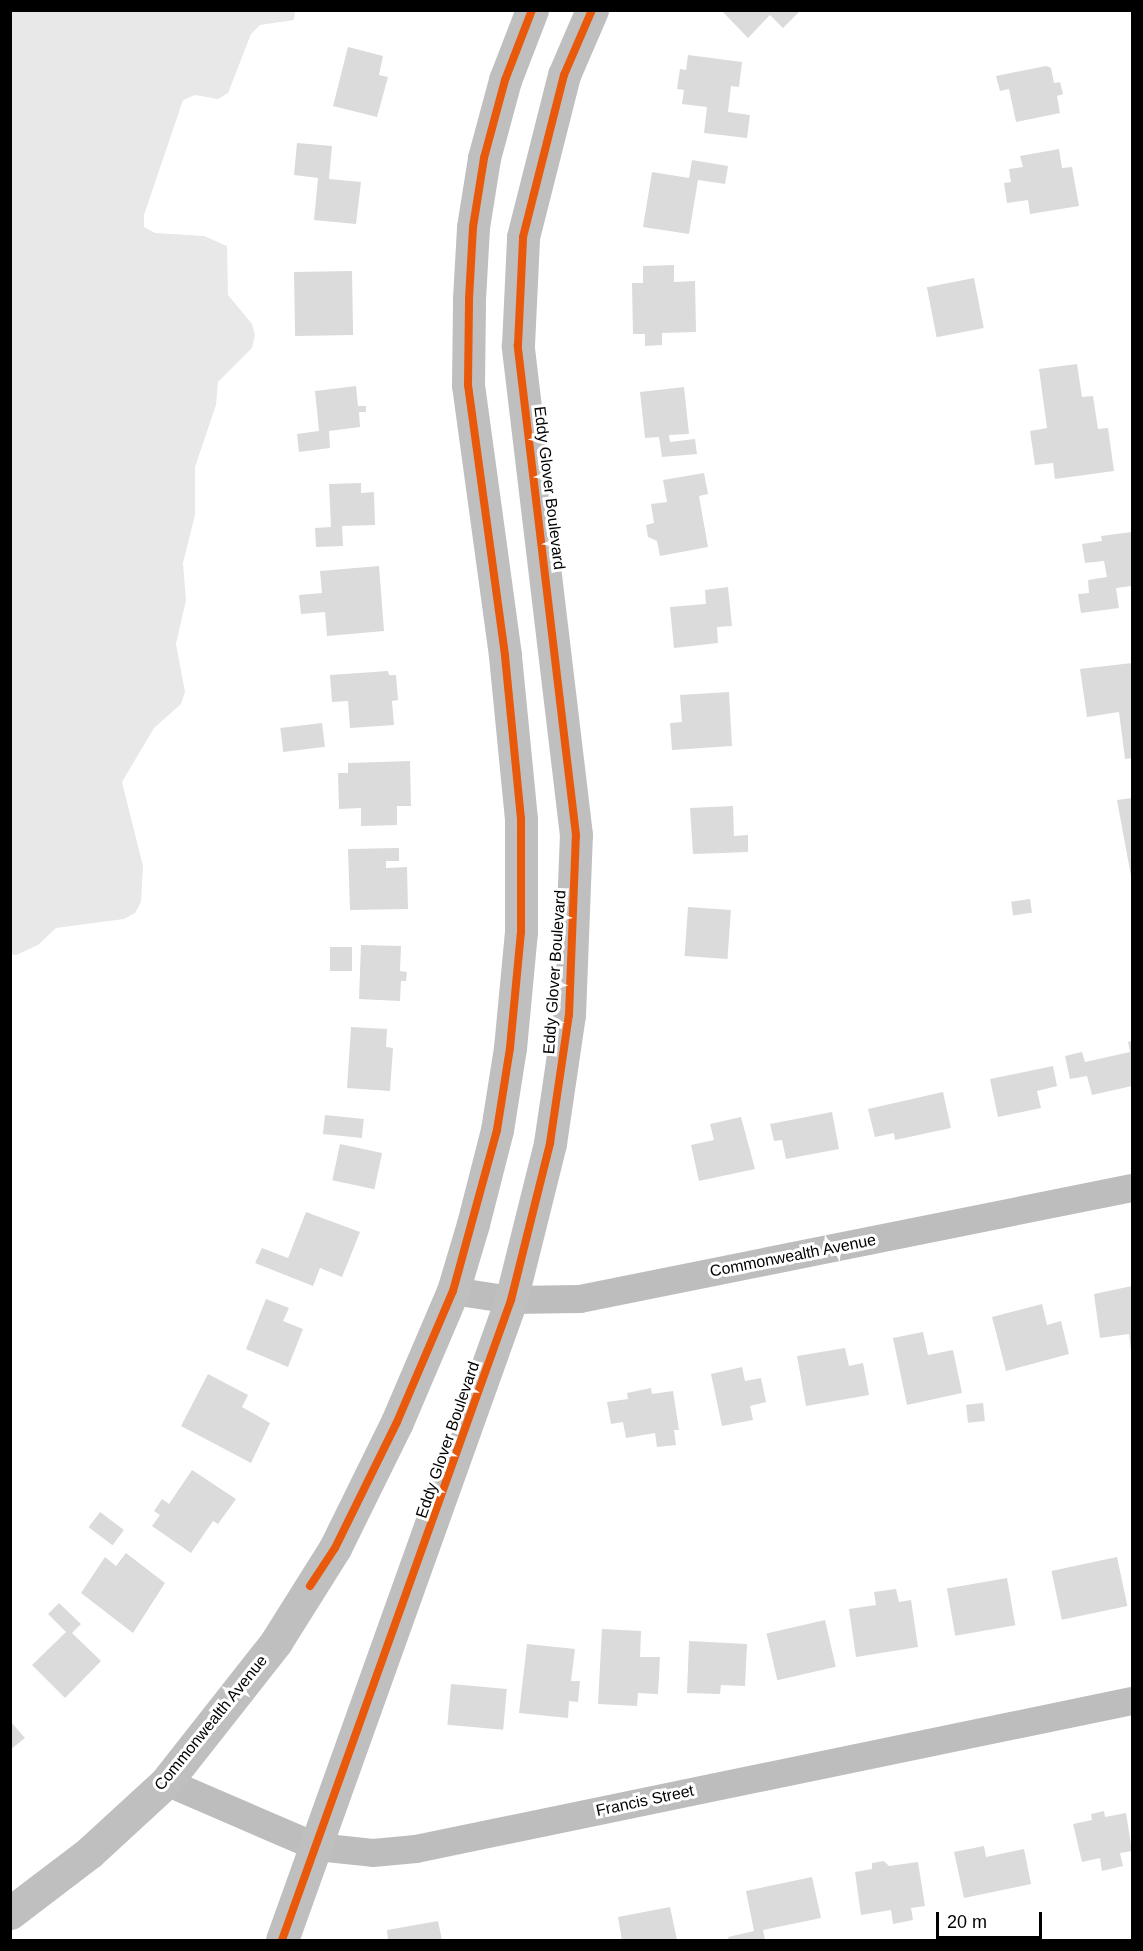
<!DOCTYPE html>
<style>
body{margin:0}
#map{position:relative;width:1143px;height:1951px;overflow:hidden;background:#fff;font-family:Arial,sans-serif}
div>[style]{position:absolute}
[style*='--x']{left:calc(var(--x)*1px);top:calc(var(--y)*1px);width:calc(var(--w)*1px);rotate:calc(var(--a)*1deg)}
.green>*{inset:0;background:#e8e8e8}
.building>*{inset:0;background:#dbdbdb;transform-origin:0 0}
.street>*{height:28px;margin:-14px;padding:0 14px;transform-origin:14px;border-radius:14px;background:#bdbdbd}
.secondary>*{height:33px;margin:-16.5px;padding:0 16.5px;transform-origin:16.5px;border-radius:16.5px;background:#bfbfbf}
.cycleway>*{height:8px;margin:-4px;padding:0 4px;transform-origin:4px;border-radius:4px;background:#e8590c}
span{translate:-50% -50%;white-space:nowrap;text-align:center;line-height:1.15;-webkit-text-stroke:6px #fff;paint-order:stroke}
.street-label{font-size:16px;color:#000}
.frame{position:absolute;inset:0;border:12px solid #000;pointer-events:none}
.scale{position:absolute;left:936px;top:1912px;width:106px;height:27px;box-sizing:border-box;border:3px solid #000;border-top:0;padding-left:8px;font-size:18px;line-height:21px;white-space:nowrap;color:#000;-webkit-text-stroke:4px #fff;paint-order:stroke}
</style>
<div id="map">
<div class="green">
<div style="clip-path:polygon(11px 10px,295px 11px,294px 20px,260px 25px,251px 34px,228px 93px,218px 99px,195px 95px,183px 100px,144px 215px,144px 227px,155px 233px,204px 236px,227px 246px,228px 295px,252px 324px,255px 335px,252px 348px,218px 382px,216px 405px,195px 467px,195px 515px,183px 563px,186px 600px,176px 644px,185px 692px,181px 704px,154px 728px,122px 782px,143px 866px,141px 902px,135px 913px,124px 919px,56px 928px,38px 945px,16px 955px,10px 954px)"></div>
</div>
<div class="building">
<div style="clip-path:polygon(721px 10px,801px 10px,783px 28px,770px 15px,748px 38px)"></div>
<div style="clip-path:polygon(348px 47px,383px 56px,379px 75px,388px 77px,377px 117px,333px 106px)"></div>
<div style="clip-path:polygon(688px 55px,742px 62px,739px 87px,731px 86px,728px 112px,750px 115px,747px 138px,704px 133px,707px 107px,682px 104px,684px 90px,677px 89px,680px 69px,686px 70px)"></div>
<div style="clip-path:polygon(1046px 66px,1051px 68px,1054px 83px,1060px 82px,1063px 94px,1057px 96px,1060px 113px,1016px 122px,1009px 89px,1000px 91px,996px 76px)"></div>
<div style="clip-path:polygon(297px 143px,332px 146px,329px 179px,361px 182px,356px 224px,314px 220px,318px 178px,294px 175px)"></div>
<div style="clip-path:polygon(1059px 149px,1062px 168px,1072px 167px,1079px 206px,1030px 214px,1028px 200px,1007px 203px,1004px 183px,1011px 182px,1009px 169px,1023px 167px,1020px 156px)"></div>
<div style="clip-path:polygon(692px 160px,728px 166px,725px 184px,698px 180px,689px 234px,643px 227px,652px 172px,689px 178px)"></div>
<div style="clip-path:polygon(674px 265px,674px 282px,695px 281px,696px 332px,662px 333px,662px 345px,645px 346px,645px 334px,633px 334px,632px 283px,643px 283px,643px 266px)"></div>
<div style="left:352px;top:271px;width:64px;height:58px;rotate:89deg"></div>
<div style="left:974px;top:278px;width:51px;height:48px;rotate:79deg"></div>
<div style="clip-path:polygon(1077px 364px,1082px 397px,1093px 396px,1098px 429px,1108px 428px,1114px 471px,1055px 479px,1053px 463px,1035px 465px,1030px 431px,1047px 428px,1039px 369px)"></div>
<div style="clip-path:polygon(356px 386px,358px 406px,366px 406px,366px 412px,359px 412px,360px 427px,329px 431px,330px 448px,299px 452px,297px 434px,319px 431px,315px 391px)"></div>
<div style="clip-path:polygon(684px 387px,689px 434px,669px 435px,670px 442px,695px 439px,697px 454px,662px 457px,659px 437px,645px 438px,640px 392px)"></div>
<div style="clip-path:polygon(704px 473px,708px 494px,699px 496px,708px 547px,660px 556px,657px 541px,648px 537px,646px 525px,654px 523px,651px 504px,667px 502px,663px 480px)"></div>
<div style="clip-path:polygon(361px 483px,361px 493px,374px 492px,375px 525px,342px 526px,343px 546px,316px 547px,315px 528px,331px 527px,329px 484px)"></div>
<div style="clip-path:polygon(1132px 532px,1132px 586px,1116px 588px,1119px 608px,1081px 613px,1078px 594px,1089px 593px,1088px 580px,1107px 577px,1104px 561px,1085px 563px,1082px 544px,1102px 541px,1101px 536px)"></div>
<div style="clip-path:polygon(379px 566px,384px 631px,327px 636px,325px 612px,301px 614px,299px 595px,322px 593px,320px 571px)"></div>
<div style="clip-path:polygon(728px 587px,732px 626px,717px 627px,718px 643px,674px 648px,670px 607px,706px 604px,705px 590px)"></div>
<div style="clip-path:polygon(1132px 663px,1132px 758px,1125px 759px,1119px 712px,1087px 717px,1080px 669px)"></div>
<div style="clip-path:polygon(388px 671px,389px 675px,396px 675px,398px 700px,392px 701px,394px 725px,350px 728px,348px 701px,332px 702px,330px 675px)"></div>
<div style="clip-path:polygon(729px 692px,732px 746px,672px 750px,670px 723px,682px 722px,680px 695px)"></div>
<div style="left:322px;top:723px;width:24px;height:42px;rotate:83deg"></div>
<div style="clip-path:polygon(410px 761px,411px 806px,397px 806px,397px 825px,361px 826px,361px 808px,339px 809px,338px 773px,348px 773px,348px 763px)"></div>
<div style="clip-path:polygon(1132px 798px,1132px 876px,1131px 876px,1117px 800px)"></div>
<div style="clip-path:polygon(733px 806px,734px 836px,748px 835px,748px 852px,693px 854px,690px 808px)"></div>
<div style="clip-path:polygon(399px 848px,399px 861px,386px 861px,386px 868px,407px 867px,408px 909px,350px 910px,348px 849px)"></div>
<div style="left:1030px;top:899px;width:14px;height:19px;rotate:82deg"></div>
<div style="left:688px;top:907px;width:43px;height:49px;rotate:4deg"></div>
<div style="clip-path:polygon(361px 945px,401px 946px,400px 971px,407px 972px,406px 981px,401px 981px,400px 1001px,359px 999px)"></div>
<div style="left:330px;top:947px;width:22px;height:24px"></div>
<div style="clip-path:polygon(351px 1027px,387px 1029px,386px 1047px,393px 1048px,390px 1091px,347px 1088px)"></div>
<div style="clip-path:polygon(1132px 1041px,1132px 1086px,1092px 1095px,1087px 1076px,1070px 1079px,1065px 1056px,1082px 1052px,1085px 1062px,1130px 1052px,1128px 1042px)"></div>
<div style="clip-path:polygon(1053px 1066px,1057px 1086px,1037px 1091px,1041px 1108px,998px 1117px,990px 1079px)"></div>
<div style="clip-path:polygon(943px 1092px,951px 1128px,895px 1140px,894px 1133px,875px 1137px,868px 1109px)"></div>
<div style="clip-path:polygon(832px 1112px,839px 1149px,786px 1159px,782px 1140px,774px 1141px,770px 1124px)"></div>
<div style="left:325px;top:1115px;width:39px;height:19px;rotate:6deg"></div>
<div style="clip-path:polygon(741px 1117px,755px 1169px,699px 1181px,691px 1145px,714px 1140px,710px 1124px)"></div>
<div style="left:340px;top:1144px;width:43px;height:37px;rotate:12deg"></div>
<div style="clip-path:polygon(306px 1212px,360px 1232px,342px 1277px,320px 1268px,313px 1286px,255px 1263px,262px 1248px,288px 1258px)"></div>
<div style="clip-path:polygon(1132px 1286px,1132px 1352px,1131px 1352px,1129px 1334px,1100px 1338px,1094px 1294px)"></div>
<div style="clip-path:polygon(266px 1299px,289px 1308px,283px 1321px,303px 1329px,288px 1367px,246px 1349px)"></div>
<div style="clip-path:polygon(1042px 1304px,1047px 1325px,1061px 1321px,1069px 1354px,1006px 1371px,992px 1317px)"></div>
<div style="clip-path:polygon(923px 1332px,928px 1355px,953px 1350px,962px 1393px,907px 1405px,893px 1338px)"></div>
<div style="clip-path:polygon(845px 1348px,849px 1366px,863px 1363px,869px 1395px,806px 1406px,797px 1356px)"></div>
<div style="clip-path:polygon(742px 1367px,745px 1381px,761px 1378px,766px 1402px,750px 1406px,753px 1420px,722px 1426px,711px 1374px)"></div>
<div style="clip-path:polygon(208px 1374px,248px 1395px,242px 1407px,270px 1423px,251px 1463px,181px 1426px)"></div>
<div style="clip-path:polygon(651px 1388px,652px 1394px,673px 1391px,679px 1430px,674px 1430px,676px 1445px,657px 1447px,655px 1433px,626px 1438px,623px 1422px,611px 1424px,607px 1402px,628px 1399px,627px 1393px)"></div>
<div style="left:983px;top:1403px;width:18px;height:17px;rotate:84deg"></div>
<div style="clip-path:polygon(192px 1470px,236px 1499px,218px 1524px,213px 1521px,191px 1553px,152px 1526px,160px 1515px,154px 1511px,162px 1499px,169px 1504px)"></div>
<div style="left:100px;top:1512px;width:30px;height:19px;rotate:37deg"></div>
<div style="clip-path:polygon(126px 1553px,165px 1583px,133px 1633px,81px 1593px,105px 1557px,116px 1566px)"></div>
<div style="left:1117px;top:1557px;width:50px;height:67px;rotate:78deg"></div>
<div style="left:1007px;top:1578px;width:48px;height:61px;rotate:80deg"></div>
<div style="clip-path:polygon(896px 1589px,899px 1602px,911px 1600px,918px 1647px,856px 1657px,849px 1609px,876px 1605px,874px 1592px)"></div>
<div style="clip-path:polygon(59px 1603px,81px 1624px,72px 1633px,101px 1661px,65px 1698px,32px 1665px,66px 1632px,48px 1614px)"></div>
<div style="left:825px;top:1620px;width:48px;height:60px;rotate:77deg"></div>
<div style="clip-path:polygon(602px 1629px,641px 1631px,640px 1657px,660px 1657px,658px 1694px,638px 1693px,637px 1706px,598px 1704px)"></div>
<div style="clip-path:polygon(689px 1641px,747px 1644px,745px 1686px,721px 1685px,720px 1694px,687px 1693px)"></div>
<div style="clip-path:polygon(527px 1644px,575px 1649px,571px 1681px,580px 1681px,578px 1702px,569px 1701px,568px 1718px,519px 1713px)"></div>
<div style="left:451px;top:1684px;width:56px;height:41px;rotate:5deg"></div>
<div style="clip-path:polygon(10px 1721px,25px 1738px,10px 1750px)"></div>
<div style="clip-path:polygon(1104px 1811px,1105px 1817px,1126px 1813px,1132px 1851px,1120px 1853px,1123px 1866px,1102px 1871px,1100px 1858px,1082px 1862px,1073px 1824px,1092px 1820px,1091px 1814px)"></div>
<div style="clip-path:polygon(984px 1846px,986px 1857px,1024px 1849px,1031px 1884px,964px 1898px,954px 1852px)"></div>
<div style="clip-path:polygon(884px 1861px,889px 1866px,918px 1862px,925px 1906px,911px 1908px,913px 1920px,893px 1924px,891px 1910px,861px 1915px,855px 1872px,872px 1869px,872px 1863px)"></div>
<div style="clip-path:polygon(812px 1877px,821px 1918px,763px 1930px,765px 1940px,729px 1940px,728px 1937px,754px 1931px,746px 1891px)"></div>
<div style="clip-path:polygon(670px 1907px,677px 1940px,622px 1940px,618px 1917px)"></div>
<div style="clip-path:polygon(438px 1921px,442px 1940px,388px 1940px,387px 1930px)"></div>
</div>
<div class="street">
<div style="--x:453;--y:1291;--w:59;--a:8.8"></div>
<div style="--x:511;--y:1300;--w:69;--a:-0.8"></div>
<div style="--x:580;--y:1299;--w:563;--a:-11.37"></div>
<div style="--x:166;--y:1782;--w:164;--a:23.3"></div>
<div style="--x:317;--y:1847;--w:56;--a:6.1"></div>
<div style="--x:373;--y:1853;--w:43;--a:-5.3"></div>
<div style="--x:416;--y:1849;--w:731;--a:-11.68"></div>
</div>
<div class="secondary">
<div style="--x:10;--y:1913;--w:101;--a:-37.3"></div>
<div style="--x:90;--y:1852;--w:103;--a:-42.6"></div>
<div style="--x:166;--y:1782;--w:178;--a:-51.8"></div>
<div style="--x:276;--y:1642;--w:111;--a:-57.9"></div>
<div style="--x:335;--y:1548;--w:140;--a:-63.8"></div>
<div style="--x:397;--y:1422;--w:142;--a:-66.9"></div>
<div style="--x:453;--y:1291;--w:70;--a:-73.4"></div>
<div style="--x:473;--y:1224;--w:97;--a:-75.7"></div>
<div style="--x:497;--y:1130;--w:83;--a:-81"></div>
<div style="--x:510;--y:1048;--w:117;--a:-84.6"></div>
<div style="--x:521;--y:932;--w:113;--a:-90"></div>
<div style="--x:521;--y:819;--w:165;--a:-95.6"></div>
<div style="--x:505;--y:655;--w:273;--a:-97.8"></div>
<div style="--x:468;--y:385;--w:86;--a:-89.3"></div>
<div style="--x:469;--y:299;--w:72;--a:-86.8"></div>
<div style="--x:473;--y:227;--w:70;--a:-80.9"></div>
<div style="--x:484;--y:158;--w:81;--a:-74.9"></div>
<div style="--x:505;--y:80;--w:75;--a:-68.9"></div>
<div style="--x:282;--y:1940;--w:680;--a:-70.31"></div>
<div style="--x:511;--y:1300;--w:162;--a:-76"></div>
<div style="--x:550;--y:1143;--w:129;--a:-81.6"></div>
<div style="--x:569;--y:1015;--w:180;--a:-87.8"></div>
<div style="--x:576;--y:835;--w:493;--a:-96.8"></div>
<div style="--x:518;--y:345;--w:108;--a:-87.3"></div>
<div style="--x:523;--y:237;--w:167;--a:-75.8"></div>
<div style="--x:564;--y:75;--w:71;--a:-66.7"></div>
</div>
<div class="cycleway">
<div style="--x:310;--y:1586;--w:45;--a:-56.7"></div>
<div style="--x:335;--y:1548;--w:140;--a:-63.8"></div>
<div style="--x:397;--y:1422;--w:142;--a:-66.9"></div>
<div style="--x:453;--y:1291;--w:167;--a:-74.7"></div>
<div style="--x:497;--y:1130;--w:83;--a:-81"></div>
<div style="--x:510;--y:1048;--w:117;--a:-84.6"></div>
<div style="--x:521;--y:932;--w:113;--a:-90"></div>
<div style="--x:521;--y:819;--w:165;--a:-95.6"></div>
<div style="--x:505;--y:655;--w:273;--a:-97.8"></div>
<div style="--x:468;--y:385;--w:86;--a:-89.3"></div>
<div style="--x:469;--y:299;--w:72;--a:-86.8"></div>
<div style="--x:473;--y:227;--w:70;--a:-80.9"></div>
<div style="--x:484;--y:158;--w:81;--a:-74.9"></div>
<div style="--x:505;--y:80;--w:75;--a:-68.9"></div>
<div style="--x:282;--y:1940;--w:680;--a:-70.31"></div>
<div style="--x:511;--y:1300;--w:162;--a:-76"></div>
<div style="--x:550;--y:1143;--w:129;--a:-81.6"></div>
<div style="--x:569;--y:1015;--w:180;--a:-87.8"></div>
<div style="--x:576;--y:835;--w:493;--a:-96.8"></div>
<div style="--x:518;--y:345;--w:108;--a:-87.3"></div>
<div style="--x:523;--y:237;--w:167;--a:-75.8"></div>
<div style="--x:564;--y:75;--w:71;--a:-66.7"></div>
</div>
<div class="street-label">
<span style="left:549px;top:488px;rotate:83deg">Eddy Glover Boulevard</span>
<span style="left:555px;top:972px;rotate:-86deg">Eddy Glover Boulevard</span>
<span style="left:793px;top:1256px;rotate:-11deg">Commonwealth Avenue</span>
<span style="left:448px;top:1440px;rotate:-71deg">Eddy Glover Boulevard</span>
<span style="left:211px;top:1723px;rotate:-51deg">Commonwealth Avenue</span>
<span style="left:645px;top:1801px;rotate:-12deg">Francis Street</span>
</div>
<div class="frame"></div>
<div class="scale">20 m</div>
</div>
